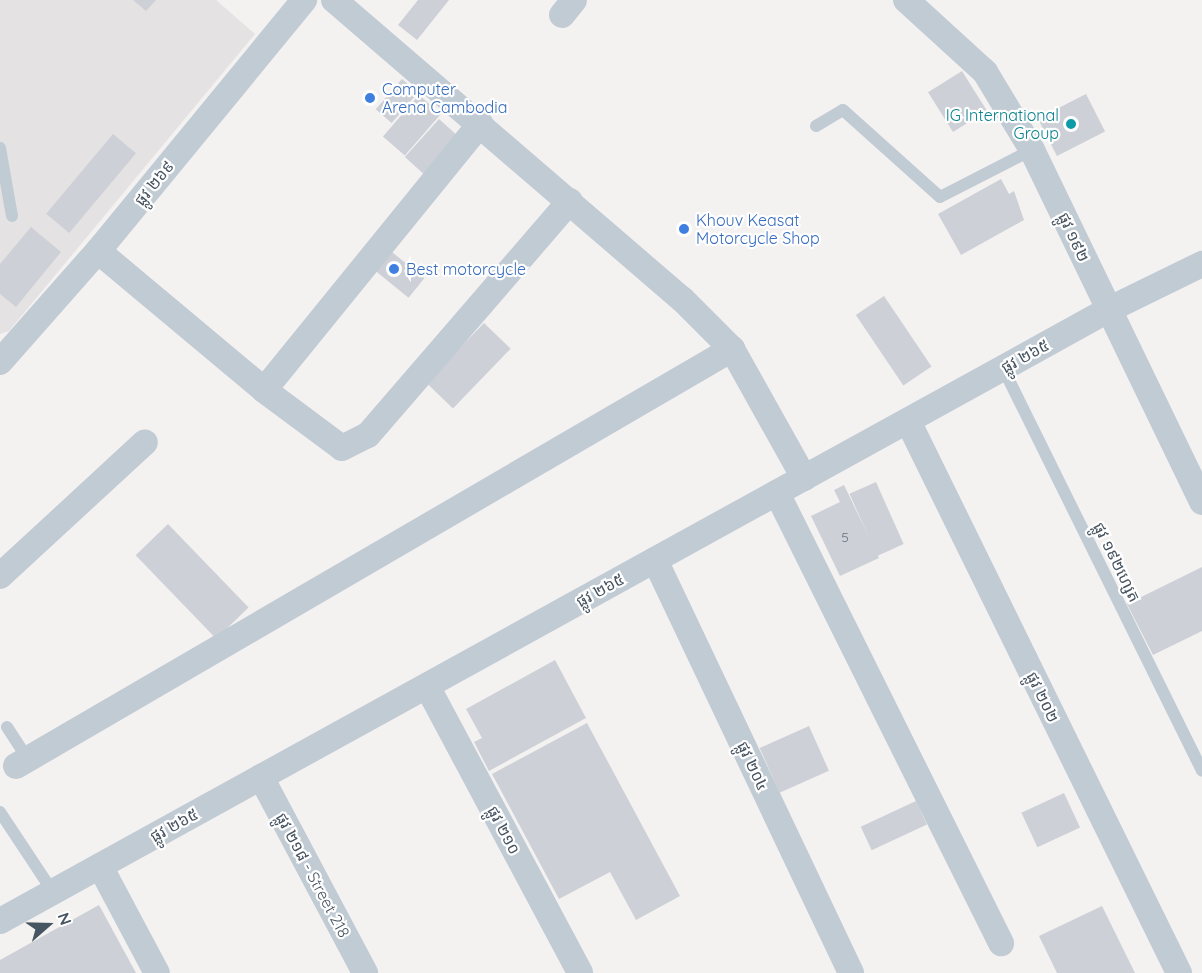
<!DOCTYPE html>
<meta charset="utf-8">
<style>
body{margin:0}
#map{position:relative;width:1202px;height:973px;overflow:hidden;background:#f4f1f1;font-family:Quicksand,"Noto Sans Khmer",sans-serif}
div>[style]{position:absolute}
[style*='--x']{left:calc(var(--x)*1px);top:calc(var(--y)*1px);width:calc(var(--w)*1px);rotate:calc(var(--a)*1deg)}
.education>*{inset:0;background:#e5e2e3}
.building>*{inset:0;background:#cdd0d6;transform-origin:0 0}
.service>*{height:12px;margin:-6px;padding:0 6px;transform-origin:6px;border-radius:6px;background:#c1cbd4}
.minor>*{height:26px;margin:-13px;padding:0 13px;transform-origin:13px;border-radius:13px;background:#c1cbd4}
.dots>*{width:16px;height:16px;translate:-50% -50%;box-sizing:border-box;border:3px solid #fff;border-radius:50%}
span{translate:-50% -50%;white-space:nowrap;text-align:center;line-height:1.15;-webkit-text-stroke:4.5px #fff;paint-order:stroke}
.number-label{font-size:14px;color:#68737e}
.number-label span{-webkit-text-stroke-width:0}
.shop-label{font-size:16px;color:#366cbe}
.left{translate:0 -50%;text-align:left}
.culture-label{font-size:16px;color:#0d838f}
.right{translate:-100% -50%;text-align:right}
.street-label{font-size:16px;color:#475461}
.north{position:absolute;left:18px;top:895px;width:60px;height:60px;-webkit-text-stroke:4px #fff;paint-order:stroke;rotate:70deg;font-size:16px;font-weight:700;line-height:24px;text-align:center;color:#475461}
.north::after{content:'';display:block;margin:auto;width:21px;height:27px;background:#475461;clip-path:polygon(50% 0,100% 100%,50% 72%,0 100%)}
</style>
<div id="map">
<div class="education">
<div style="clip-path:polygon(0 0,216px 0,255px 34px,9px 331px,0 334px)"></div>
</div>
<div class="building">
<div style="clip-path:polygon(133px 0,156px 0,146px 11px)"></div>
<div style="clip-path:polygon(418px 0,449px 0,417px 40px,398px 25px)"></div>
<div style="left:962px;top:71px;width:47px;height:40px;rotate:58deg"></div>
<div style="left:402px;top:79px;width:21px;height:40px;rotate:41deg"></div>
<div style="left:1086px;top:94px;width:42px;height:54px;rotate:63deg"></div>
<div style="left:419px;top:95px;width:29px;height:55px;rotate:41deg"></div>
<div style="left:439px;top:119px;width:25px;height:51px;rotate:42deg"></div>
<div style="left:113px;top:134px;width:30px;height:104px;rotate:40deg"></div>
<div style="clip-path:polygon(1001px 179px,1009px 194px,1014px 191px,1024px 220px,961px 255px,938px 214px)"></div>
<div style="clip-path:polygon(31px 227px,61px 252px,16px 307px,0 294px,0 264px)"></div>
<div style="left:387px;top:248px;width:48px;height:25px;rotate:39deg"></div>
<div style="left:884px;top:296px;width:85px;height:34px;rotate:56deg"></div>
<div style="left:484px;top:323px;width:37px;height:83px;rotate:44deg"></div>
<div style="left:876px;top:482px;width:68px;height:29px;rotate:66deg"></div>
<div style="clip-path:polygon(844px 485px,879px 558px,840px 576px,811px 516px,840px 502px,834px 490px)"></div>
<div style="left:168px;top:524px;width:116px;height:45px;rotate:46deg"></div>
<div style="clip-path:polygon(1202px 567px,1202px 631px,1153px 655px,1127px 604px)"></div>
<div style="clip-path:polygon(555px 660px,586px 718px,489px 771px,474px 742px,482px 738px,466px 709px)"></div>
<div style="clip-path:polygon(587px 723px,680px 896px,636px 920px,610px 872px,559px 899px,492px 774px)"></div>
<div style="left:809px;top:726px;width:49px;height:54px;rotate:66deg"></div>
<div style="left:1064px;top:793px;width:38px;height:47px;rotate:65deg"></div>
<div style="left:916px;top:801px;width:26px;height:61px;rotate:65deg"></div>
<div style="clip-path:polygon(99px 905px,136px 973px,0 973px,0 960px)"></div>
<div style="clip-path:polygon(1102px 906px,1135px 973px,1057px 973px,1039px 936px)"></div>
</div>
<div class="service">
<div style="--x:816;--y:126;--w:31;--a:-31"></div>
<div style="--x:843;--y:110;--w:130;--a:41.9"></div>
<div style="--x:940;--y:197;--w:103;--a:-27.1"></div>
<div style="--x:0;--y:148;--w:69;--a:80"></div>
<div style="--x:1003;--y:368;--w:449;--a:63.7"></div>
<div style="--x:7;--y:727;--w:38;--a:57"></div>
<div style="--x:0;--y:812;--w:96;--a:56.5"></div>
</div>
<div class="minor">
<div style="--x:334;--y:0;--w:459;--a:40.7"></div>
<div style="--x:682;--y:299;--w:71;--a:45"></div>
<div style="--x:732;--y:349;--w:148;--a:60.8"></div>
<div style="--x:906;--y:0;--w:107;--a:42.3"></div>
<div style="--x:985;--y:72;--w:91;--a:58.9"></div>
<div style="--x:1032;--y:150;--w:391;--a:64.2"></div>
<div style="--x:562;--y:15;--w:19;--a:-51"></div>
<div style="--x:98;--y:251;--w:217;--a:39.9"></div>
<div style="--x:264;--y:390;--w:97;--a:36.6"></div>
<div style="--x:342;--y:448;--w:29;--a:-27"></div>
<div style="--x:368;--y:435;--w:309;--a:-49.2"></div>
<div style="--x:0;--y:362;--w:148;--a:-48.6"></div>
<div style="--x:98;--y:251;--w:325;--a:-50.6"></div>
<div style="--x:264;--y:390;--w:343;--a:-50.9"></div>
<div style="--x:908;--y:421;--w:615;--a:63.85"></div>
<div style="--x:777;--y:493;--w:503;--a:63.54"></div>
<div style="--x:655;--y:560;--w:457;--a:64.6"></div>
<div style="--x:0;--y:576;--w:197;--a:-42.7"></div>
<div style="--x:427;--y:686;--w:325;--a:61.9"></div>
<div style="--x:16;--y:766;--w:829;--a:-30.22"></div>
<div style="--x:261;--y:777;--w:222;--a:62"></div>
<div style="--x:100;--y:866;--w:121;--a:62"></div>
<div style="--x:0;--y:921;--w:1265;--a:-28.87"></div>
<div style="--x:1108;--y:310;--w:105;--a:-26.1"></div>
</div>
<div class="dots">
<div style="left:370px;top:98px;background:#3f7fe0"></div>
<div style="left:1071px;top:124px;background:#0f9aa8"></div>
<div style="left:684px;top:229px;background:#3f7fe0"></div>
<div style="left:394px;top:269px;background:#3f7fe0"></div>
</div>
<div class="number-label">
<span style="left:845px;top:537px">5</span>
</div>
<div class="shop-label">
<span class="left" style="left:382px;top:98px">Computer<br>Arena Cambodia</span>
<span class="left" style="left:696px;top:229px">Khouv Keasat<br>Motorcycle Shop</span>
<span class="left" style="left:406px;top:269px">Best motorcycle</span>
</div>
<div class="culture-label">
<span class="right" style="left:1059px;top:124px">IG International<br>Group</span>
</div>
<div class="street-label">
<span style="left:154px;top:183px;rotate:-51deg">ផ្លូវ ២៦៩</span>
<span style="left:1074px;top:237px;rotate:65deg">ផ្លូវ ១៩២</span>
<span style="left:1025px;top:356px;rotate:-29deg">ផ្លូវ ២៦៥</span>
<span style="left:1117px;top:562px;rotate:64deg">ផ្លូវ ១៩២ហ្សេត</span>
<span style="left:600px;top:590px;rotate:-29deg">ផ្លូវ ២៦៥</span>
<span style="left:1043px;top:697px;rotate:64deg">ផ្លូវ ២០២</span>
<span style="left:753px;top:766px;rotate:65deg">ផ្លូវ ២០៤</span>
<span style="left:174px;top:825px;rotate:-29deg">ផ្លូវ ២៦៥</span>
<span style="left:504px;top:830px;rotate:62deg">ផ្លូវ ២១០</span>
<span style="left:313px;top:875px;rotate:62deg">ផ្លូវ ២១៨ - Street 218</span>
</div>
<div class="north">N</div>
</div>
